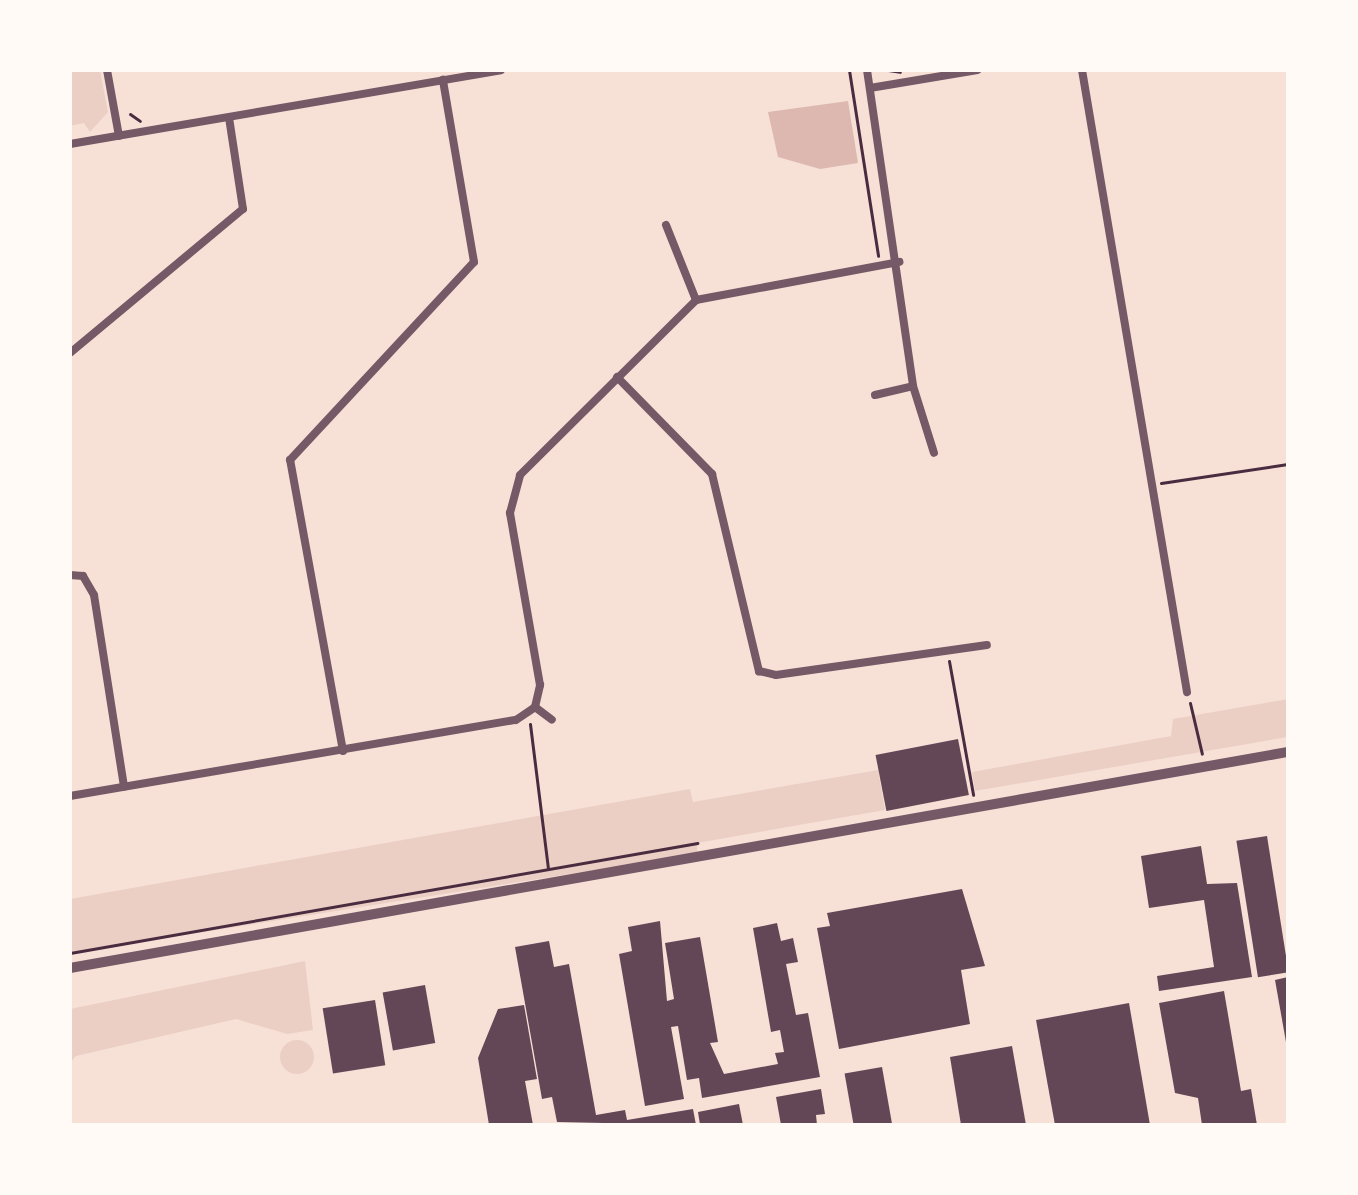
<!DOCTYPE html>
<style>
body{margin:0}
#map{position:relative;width:1358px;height:1195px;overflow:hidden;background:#f7e1d7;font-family:"Nunito Sans",sans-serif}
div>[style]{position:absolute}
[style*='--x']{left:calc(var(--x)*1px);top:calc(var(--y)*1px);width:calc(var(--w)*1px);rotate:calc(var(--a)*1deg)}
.green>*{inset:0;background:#ebcfc5}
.round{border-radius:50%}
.water>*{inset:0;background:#dcb8b0}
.building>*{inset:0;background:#644757;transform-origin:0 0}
.path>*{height:3px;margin:-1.5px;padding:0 1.5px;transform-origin:1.5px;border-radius:1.5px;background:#4a2c40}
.minor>*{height:8px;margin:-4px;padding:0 4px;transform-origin:4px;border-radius:4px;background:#755966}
.tertiary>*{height:10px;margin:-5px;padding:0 5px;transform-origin:5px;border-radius:5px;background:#755966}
span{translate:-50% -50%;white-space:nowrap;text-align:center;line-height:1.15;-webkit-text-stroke:6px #fffaf5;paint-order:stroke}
.frame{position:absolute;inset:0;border:72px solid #fffaf5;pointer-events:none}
</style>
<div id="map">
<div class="green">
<div style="clip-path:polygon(70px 70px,100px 70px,108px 112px,90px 132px,84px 123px,70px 126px)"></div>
<div style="clip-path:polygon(1288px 699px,1288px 737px,975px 791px,972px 772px,1171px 736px,1173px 719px)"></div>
<div style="clip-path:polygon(878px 770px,885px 810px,697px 843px,697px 854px,70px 953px,70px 899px,690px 789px,693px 802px)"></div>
<div style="clip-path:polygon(305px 961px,313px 1030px,287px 1034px,236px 1019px,76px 1056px,70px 1063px,70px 1009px)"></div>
<div class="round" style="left:280px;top:1040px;width:34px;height:34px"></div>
</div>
<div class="water">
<div style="clip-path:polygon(848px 101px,858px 163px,820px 169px,778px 157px,768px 112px)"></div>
</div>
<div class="building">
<div style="left:958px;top:739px;width:57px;height:84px;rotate:79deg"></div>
<div style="left:1267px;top:836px;width:138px;height:31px;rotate:81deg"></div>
<div style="clip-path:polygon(1201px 846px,1207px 884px,1237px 883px,1252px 977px,1159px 991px,1157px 976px,1214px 967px,1204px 900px,1149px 908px,1141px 856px)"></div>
<div style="clip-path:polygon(962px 889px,985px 966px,961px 970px,970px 1024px,839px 1049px,817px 928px,830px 926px,827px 913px)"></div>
<div style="clip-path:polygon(660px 921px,667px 1001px,674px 999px,665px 943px,700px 937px,718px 1042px,710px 1043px,724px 1074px,778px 1064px,775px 1053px,784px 1052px,780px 1030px,771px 1032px,753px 928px,777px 923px,781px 941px,793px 938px,798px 962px,786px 964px,796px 1015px,808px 1013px,820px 1077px,702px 1098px,699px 1078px,687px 1080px,678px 1026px,671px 1027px,684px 1099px,645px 1106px,619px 954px,632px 951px,628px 927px)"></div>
<div style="clip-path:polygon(549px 941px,554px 967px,569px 964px,596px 1115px,625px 1110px,627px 1120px,693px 1109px,696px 1125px,557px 1122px,552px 1097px,542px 1099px,515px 947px)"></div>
<div style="clip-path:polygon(1288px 977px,1288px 1042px,1286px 1042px,1275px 980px)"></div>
<div style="left:425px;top:985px;width:59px;height:43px;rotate:80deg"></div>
<div style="clip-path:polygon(1224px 991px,1241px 1091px,1251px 1089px,1257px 1125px,1202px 1125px,1198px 1098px,1175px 1093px,1159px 1003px)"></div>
<div style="left:375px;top:1000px;width:66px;height:53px;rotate:81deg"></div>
<div style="clip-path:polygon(1129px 1003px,1150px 1125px,1055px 1125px,1036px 1020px)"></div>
<div style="clip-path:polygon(524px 1005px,537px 1079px,525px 1081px,533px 1125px,489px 1125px,478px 1058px,498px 1009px)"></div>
<div style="clip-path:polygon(1012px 1046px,1026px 1125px,961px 1125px,950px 1057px)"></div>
<div style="left:882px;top:1067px;width:59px;height:38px;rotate:80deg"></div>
<div style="clip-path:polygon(821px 1089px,825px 1114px,816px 1115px,817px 1125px,781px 1125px,776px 1097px)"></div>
<div style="clip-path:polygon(739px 1104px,743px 1125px,700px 1125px,698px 1112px)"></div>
</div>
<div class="path">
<div style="--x:849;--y:70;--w:188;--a:81.1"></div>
<div style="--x:888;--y:70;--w:12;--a:9"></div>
<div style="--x:130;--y:114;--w:12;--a:35"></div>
<div style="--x:1161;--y:483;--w:128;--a:-8.5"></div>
<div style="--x:949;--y:661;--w:136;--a:79.8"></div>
<div style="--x:1190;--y:703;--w:52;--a:76.8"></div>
<div style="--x:530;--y:724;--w:146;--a:82.9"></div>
<div style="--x:70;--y:953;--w:637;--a:-9.95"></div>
</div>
<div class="minor">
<div style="--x:107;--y:70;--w:67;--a:79.7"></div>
<div style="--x:867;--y:70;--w:319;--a:81.7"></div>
<div style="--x:913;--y:386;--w:70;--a:72.6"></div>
<div style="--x:1082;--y:70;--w:631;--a:80.42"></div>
<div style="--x:870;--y:88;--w:109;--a:-9.5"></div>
<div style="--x:70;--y:144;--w:437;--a:-9.7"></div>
<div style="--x:666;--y:225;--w:81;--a:68.2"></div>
<div style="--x:70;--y:353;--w:225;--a:-39.8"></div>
<div style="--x:243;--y:209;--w:92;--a:-98.7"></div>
<div style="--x:617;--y:377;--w:136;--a:45.6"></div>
<div style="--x:712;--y:474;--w:203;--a:76.6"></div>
<div style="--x:759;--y:671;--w:17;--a:13"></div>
<div style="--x:776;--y:675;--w:213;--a:-8.1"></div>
<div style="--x:875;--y:395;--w:39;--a:-13"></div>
<div style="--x:70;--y:575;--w:13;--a:4"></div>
<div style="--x:83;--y:576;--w:22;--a:60"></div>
<div style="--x:94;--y:595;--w:194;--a:81.1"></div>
<div style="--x:535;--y:707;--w:23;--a:-77"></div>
<div style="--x:540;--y:685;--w:175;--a:-99.9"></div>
<div style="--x:510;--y:513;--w:39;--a:-75"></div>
<div style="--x:520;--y:475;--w:248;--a:-44.8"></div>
<div style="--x:696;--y:300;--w:207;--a:-10.6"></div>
<div style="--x:343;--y:751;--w:296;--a:-100.3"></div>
<div style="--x:290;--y:460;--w:270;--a:-47.1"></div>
<div style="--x:474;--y:262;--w:185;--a:-99.7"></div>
<div style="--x:70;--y:796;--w:452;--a:-9.7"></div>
<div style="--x:516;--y:720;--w:23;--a:-34"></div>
<div style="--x:535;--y:707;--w:21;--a:37"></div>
</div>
<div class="tertiary">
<div style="--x:70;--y:968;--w:1237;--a:-10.06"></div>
</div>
<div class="frame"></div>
</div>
